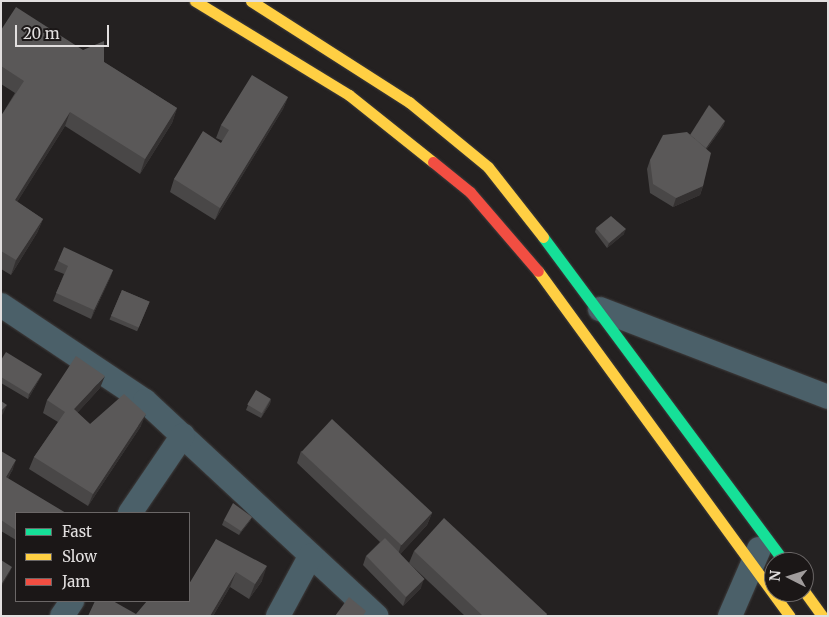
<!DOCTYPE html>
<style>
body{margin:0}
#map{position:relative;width:829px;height:617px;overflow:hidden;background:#242121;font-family:Merriweather,serif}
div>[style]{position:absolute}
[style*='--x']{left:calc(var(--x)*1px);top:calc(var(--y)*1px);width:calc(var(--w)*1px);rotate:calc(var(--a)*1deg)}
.roads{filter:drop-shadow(0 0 1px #3e3c3c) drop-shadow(0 0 1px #3e3c3c)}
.street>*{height:24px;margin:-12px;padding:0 12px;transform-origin:12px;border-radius:12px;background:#4b6069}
.fast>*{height:11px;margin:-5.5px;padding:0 5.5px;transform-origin:5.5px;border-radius:5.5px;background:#16e098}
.slow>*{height:11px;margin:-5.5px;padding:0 5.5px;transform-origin:5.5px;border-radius:5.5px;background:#ffcf43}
.jam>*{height:11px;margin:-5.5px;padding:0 5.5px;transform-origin:5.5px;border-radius:5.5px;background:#f24e42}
.wall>*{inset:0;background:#494747;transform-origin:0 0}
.shaded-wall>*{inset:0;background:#343131}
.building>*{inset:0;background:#5a5858;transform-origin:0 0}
span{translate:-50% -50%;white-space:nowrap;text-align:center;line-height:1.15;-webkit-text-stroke:4px #1b1717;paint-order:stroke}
.frame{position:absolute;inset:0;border:2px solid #e2dfdf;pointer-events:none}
.legend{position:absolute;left:15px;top:512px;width:175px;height:90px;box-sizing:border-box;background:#1b1717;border:1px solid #6b6767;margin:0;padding:6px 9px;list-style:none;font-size:15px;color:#e2dfdf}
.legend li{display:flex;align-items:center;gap:10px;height:25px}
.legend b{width:25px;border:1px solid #6b6767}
.north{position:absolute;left:764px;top:552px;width:50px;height:50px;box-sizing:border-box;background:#1b1717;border:1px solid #6b6767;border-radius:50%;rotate:275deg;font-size:14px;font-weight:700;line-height:20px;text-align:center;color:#e2dfdf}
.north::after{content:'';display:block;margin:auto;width:18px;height:22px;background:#a09c9c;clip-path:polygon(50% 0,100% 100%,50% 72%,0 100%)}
.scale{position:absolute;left:15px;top:25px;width:94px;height:22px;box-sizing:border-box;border:2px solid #e2dfdf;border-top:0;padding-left:6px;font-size:15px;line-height:18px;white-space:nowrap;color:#e2dfdf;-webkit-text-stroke:4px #1b1717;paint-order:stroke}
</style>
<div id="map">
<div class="roads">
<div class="street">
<div style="--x:1;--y:305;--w:173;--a:33.7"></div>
<div style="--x:145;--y:401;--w:316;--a:42.9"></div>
<div style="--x:600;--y:309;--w:244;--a:21.1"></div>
<div style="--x:130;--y:513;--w:94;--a:-55.8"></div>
<div style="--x:62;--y:616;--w:18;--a:-56"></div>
<div style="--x:278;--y:616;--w:69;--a:-61.6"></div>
<div style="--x:730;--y:616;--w:73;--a:-66.6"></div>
</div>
<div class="fast">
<div style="--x:543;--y:237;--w:405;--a:53.4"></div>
</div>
<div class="slow">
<div style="--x:195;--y:1;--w:180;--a:31.4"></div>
<div style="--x:349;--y:95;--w:107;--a:38.6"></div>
<div style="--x:251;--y:1;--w:188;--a:32.6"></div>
<div style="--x:409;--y:102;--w:102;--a:39.4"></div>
<div style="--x:488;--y:167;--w:89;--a:51.8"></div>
<div style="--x:538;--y:271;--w:427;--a:53.9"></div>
<div style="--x:804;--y:591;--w:31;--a:54"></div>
</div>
<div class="jam">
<div style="--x:433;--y:162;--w:48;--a:39"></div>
<div style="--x:470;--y:192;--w:104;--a:49.3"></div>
</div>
</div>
<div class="wall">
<div style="clip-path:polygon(1px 30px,83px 50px,104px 62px,177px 108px,172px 123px,140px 174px,65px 126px,17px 202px,43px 219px,37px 233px,11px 275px,1px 269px,1px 116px,15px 93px,1px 84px)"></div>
<div style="clip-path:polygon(288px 97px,283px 109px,215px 220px,170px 192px,174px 179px,221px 143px,223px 141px,216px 138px,221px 125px)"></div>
<div style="clip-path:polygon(724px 125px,706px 150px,703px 186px,700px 195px,673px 207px,650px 193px,647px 169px,650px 160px)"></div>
<div style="clip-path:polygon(596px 228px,624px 234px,607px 248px,595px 232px)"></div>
<div style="clip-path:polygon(58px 261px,113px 270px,110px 278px,91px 319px,53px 301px,64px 274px,54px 270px)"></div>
<div style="left:122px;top:290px;width:30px;height:32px;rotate:23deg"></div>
<div style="clip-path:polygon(1px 360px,42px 374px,40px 378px,28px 399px,1px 383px)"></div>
<div style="clip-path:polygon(100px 388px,77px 413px,90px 424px,141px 426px,88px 506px,29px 469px,34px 457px,58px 422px,43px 413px,47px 400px)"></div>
<div style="clip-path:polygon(271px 399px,270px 404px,261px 418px,246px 410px,248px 405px)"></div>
<div style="clip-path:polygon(1px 451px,13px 469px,8px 478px,16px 513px,16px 540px,1px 531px)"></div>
<div style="clip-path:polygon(301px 451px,432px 513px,427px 525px,400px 554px,421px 588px,403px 606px,363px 565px,366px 556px,380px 542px,297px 463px)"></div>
<div style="clip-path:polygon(252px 517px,250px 521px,239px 535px,222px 525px,224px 520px)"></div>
<div style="clip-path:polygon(216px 539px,262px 581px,249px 599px,230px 587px,213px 616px,88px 616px,136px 614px,189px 601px)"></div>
<div style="clip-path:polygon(414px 551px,547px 614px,546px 616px,465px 616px,409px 563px)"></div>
</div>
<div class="shaded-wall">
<div style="clip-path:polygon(288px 97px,283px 109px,215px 220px,220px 208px)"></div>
<div style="clip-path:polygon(177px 108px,172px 123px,140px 174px,145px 159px)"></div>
<div style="clip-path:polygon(70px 112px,65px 126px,9px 215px,15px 200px)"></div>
<div style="clip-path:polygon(725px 121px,724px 125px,704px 153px,706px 148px)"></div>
<div style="clip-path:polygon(703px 186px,700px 195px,673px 207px,676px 198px)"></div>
<div style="clip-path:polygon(43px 219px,37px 233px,11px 275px,16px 260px)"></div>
<div style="clip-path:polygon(626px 229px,624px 234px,607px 248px,609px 243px)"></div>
<div style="clip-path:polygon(113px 270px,110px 278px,91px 319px,94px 310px)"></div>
<div style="clip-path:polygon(42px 374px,40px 378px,28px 399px,29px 394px)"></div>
<div style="clip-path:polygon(105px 376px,100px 388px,69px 422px,74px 409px)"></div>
<div style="clip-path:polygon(271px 399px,270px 404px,261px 418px,263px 414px)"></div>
<div style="clip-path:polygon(7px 405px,3px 414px,1px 416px,1px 411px)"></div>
<div style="clip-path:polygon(146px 414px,141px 426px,88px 506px,93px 494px)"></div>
<div style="clip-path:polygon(16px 460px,13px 469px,3px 486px,6px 477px)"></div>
<div style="clip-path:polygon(432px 513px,427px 525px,397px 558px,401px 545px)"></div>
<div style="clip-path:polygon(252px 517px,250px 521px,239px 535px,241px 531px)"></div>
<div style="clip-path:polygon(267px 566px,262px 581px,249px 599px,255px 584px)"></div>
<div style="clip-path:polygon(12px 567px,10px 572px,1px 587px,1px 585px)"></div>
<div style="clip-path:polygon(236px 572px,230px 587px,213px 616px,210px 616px)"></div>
<div style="clip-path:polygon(424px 579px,421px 588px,403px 606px,406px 597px)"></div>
</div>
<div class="building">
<div style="clip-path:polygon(16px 7px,83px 50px,104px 41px,104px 62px,177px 108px,145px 159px,70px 112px,15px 200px,43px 219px,16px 260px,1px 251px,1px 116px,24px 81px,1px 66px,1px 30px)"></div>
<div style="clip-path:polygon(252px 75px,288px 97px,220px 208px,174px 179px,203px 131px,221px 143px,229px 130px,221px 125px)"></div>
<div style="clip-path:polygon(709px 105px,725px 121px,706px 148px,690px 135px)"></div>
<div style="clip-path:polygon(687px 132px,711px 153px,703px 186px,676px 198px,653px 184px,650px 160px,663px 135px)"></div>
<div style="clip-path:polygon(611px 216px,626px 229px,609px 243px,596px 228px)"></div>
<div style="clip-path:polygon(64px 247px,113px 270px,94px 310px,56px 293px,68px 266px,58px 261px)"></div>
<div style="left:122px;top:290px;width:30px;height:28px;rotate:23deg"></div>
<div style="clip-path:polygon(6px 352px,42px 374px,29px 394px,1px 377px,1px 360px)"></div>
<div style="clip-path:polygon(76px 356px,105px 376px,74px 409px,90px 424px,124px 394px,146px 414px,93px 494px,34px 457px,65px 412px,47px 400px)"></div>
<div style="left:256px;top:390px;width:17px;height:17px;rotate:31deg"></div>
<div style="clip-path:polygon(1px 401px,7px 405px,1px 411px)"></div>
<div style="left:332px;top:419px;width:137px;height:45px;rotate:43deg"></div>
<div style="clip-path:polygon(1px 451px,16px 460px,6px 477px,66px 513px,16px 513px,16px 530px,1px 520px)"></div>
<div style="clip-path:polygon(233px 503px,252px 517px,241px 531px,224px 520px)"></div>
<div style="clip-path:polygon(444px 518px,547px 614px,545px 616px,483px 616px,414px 551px)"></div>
<div style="left:385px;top:538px;width:57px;height:26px;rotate:46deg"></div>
<div style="clip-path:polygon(216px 539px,267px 566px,255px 584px,236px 572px,210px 616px,88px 616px,95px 601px,113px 601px,136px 614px,147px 601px,189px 601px,189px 584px)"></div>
<div style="clip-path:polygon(1px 560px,12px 567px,1px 585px)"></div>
<div style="clip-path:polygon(349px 597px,366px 611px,363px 616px,335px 616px)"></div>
</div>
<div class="frame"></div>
<ul class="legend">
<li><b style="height:6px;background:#16e098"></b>Fast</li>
<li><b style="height:6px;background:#ffcf43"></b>Slow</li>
<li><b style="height:6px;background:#f24e42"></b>Jam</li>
</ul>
<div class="north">N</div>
<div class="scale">20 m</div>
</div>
